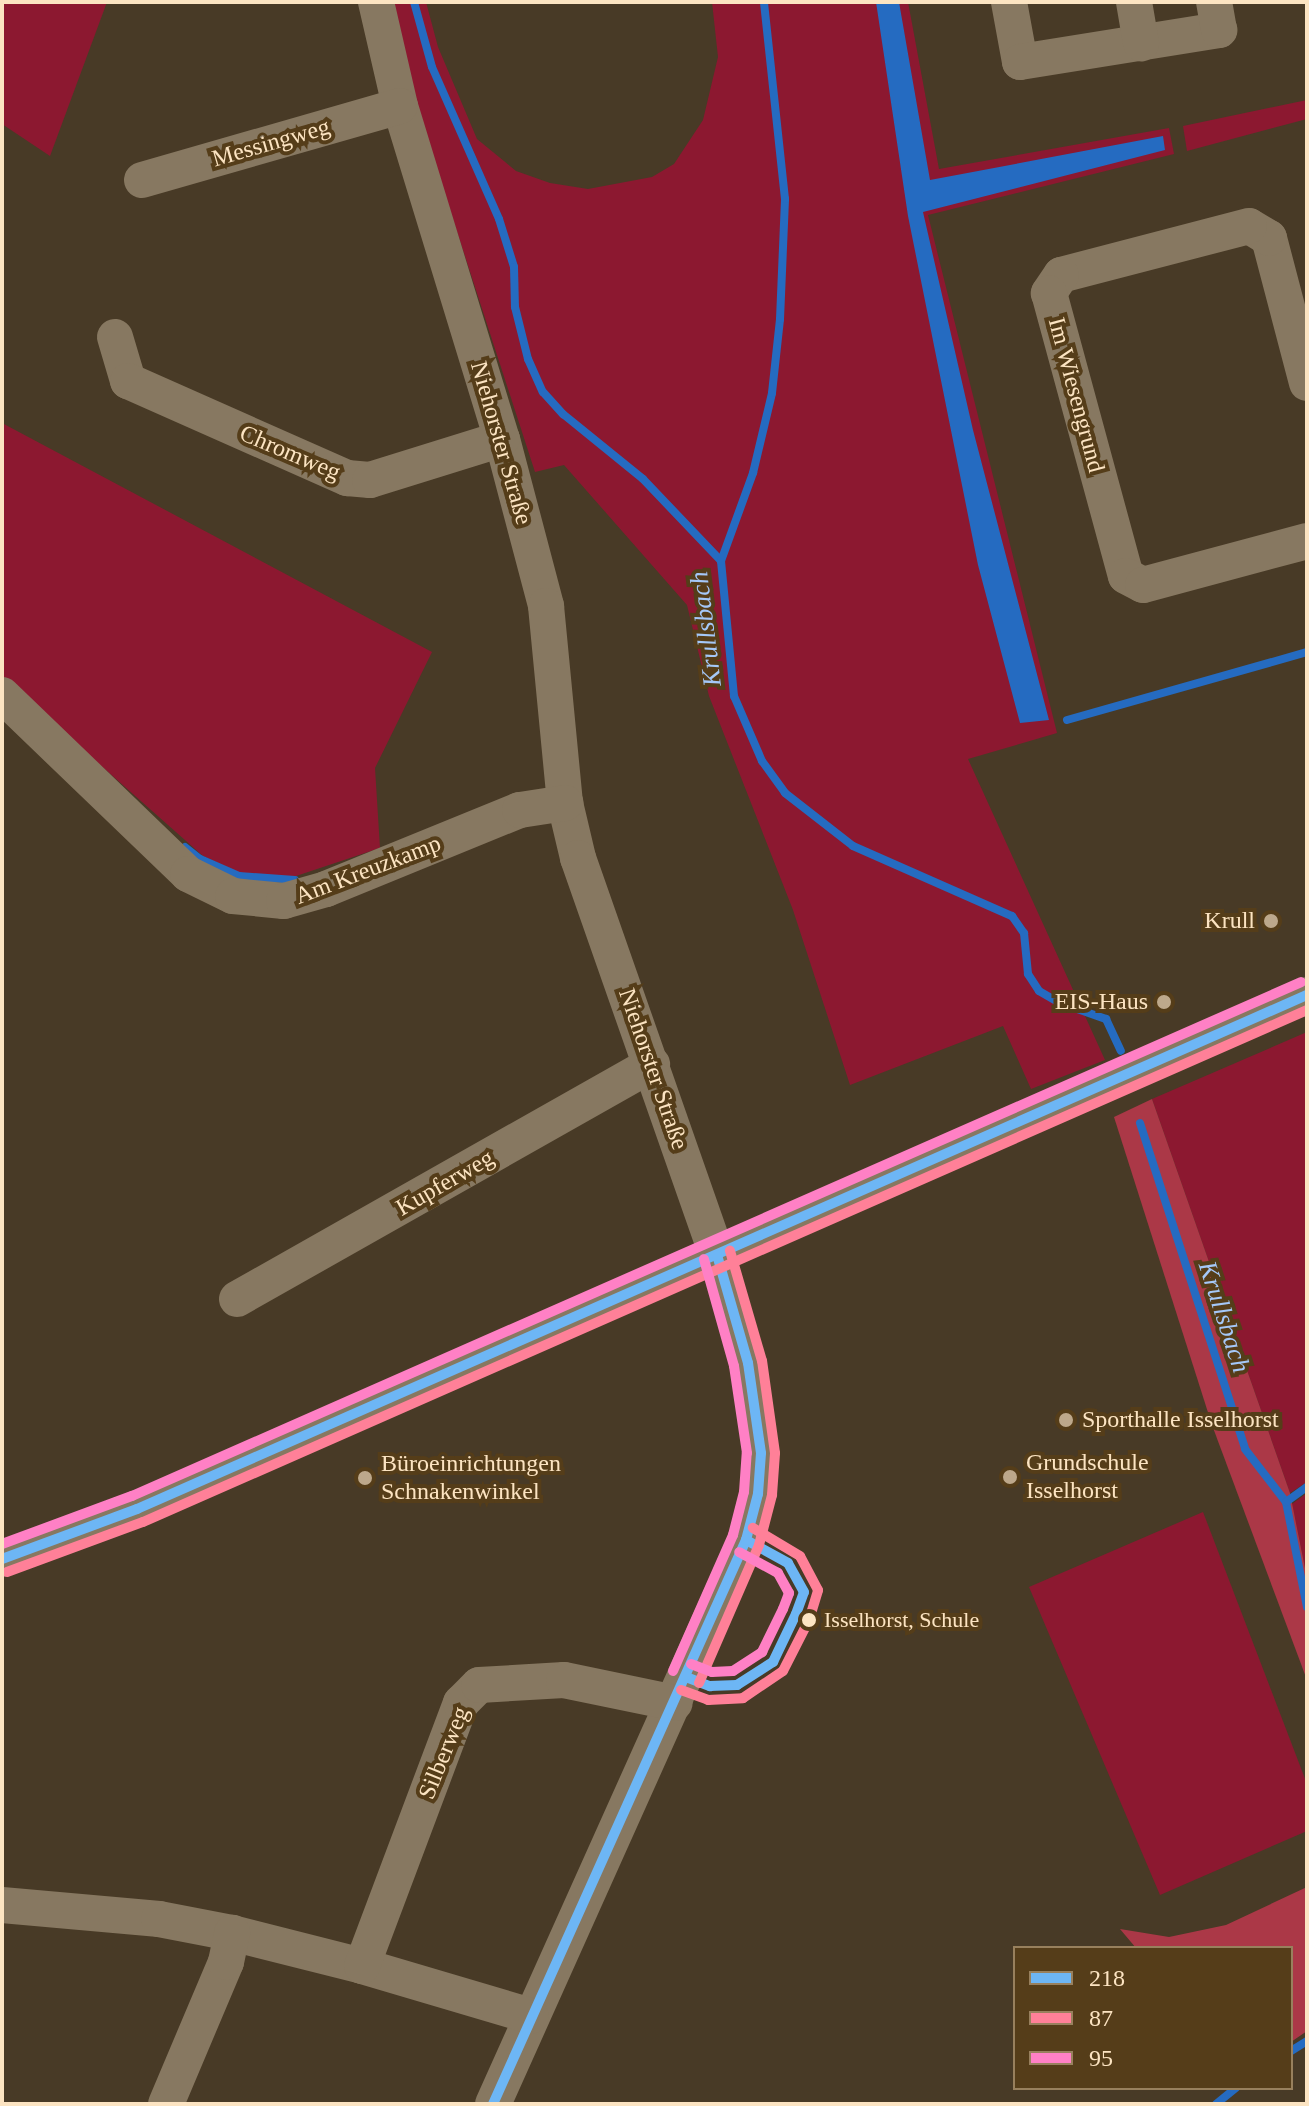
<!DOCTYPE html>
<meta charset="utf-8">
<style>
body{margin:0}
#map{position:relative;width:1309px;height:2106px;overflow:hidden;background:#483a26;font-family:"Times New Roman",serif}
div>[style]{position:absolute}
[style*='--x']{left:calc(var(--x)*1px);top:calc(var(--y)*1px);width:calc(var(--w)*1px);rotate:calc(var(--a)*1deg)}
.green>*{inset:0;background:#8c1830}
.forest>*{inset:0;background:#ab3847}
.water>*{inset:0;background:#256bc1}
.stream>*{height:8px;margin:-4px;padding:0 4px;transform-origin:4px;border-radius:4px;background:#256bc1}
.minor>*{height:36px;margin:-18px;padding:0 18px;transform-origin:18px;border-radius:18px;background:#877861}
.bus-1>*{height:10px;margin:-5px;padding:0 5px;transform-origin:5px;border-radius:5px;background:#6db6f5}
.bus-2>*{height:10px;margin:-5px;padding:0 5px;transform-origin:5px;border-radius:5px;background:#ff8098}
.bus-3>*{height:10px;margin:-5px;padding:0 5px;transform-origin:5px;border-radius:5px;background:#ff80c5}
.dots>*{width:22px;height:22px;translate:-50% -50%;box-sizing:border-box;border:4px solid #553d19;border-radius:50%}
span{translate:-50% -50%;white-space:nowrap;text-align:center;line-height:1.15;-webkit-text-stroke:8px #553d19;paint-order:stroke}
.bus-label{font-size:22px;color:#fce4c2}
.left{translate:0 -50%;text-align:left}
.street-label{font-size:24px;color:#fce4c2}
.poi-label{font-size:24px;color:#fce4c2}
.right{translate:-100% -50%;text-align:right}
.water-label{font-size:26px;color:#a5c8f8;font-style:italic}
.frame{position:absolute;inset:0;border:4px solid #fce4c2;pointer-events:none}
.legend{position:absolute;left:1013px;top:1946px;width:280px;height:144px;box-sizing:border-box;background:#553d19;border:2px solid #98805d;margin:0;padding:10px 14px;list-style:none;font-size:24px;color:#fce4c2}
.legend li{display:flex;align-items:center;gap:16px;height:40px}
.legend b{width:40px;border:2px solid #98805d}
</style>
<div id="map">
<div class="green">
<div style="clip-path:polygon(2px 2px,107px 2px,50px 156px,2px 124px)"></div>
<div style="clip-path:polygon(393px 2px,426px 2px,438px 47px,477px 139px,516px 171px,550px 183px,588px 189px,652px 177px,674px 164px,703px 120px,718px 57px,712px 2px,908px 2px,939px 169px,1169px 128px,1174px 154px,928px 215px,1057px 733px,968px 759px,1105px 1060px,1031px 1089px,1003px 1026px,850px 1085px,793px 910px,709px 696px,687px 605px,564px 465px,535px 472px,413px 96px)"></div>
<div style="clip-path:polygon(1307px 100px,1307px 119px,1187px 151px,1183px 126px)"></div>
<div style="clip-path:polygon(2px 423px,432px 652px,375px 768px,380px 848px,287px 879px,240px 873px,203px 856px,2px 678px)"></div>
<div style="clip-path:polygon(1307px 1032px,1307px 1482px,1290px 1493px,1152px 1099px)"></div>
<div style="clip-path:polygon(1307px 1493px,1307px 1578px,1292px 1504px)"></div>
<div style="clip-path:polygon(1203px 1512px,1307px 1784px,1307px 1831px,1160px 1895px,1029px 1587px)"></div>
</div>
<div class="forest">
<div style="clip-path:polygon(1152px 1099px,1290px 1493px,1307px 1578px,1307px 1680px,1212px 1425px,1114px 1117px)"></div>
<div style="clip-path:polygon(1307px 1887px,1307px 2031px,1291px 2042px,1291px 1948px,1136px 1948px,1120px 1929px,1169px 1937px,1226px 1925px)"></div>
</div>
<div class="water">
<div style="clip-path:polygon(876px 2px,899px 2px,930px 180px,1163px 136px,1165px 150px,923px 212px,973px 430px,1049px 720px,1020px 723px,978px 565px,908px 216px)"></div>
</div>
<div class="stream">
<div style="--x:414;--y:2;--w:67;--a:74.5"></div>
<div style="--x:432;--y:67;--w:166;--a:66.2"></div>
<div style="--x:499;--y:219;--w:50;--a:72.6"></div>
<div style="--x:514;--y:267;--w:40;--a:88.6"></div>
<div style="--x:515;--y:307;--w:54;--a:76"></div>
<div style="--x:528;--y:359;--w:36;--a:66"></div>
<div style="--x:543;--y:392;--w:30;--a:48"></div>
<div style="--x:563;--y:414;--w:103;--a:39.1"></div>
<div style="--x:643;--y:479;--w:113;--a:46.4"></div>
<div style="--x:721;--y:561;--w:136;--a:84.5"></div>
<div style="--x:734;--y:696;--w:71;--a:66.7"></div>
<div style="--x:762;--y:761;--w:39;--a:54"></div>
<div style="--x:785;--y:793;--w:86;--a:37.9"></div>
<div style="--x:853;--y:846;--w:174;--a:23.8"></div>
<div style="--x:1012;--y:916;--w:21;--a:55"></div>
<div style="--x:1024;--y:933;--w:41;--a:84.4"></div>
<div style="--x:1028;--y:974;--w:20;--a:57"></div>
<div style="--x:1039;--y:991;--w:24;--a:30"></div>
<div style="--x:1060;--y:1003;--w:49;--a:19.2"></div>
<div style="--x:1106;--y:1019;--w:35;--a:65"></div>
<div style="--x:721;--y:561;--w:94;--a:-70"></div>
<div style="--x:753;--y:473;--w:82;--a:-76.6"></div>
<div style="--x:772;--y:393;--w:74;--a:-83.8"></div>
<div style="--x:780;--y:319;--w:120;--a:-87.6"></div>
<div style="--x:785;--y:199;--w:198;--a:-96.1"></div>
<div style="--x:1067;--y:720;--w:249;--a:-15.8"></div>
<div style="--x:185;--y:847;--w:19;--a:39"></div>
<div style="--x:200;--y:859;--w:43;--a:23.6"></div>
<div style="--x:239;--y:876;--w:56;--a:4.1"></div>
<div style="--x:1140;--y:1123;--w:342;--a:72.1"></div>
<div style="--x:1245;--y:1449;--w:67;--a:52.3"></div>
<div style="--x:1286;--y:1502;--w:107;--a:78.7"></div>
<div style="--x:1286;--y:1502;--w:26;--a:-36"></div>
<div style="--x:1291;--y:2051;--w:19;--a:-32"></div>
<div style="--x:1216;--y:2104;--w:26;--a:-39"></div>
</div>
<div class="minor">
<div style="--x:376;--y:2;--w:107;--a:77"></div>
<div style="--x:400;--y:106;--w:348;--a:73"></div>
<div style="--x:502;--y:439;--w:173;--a:75.2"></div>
<div style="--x:546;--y:606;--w:198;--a:84.5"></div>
<div style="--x:565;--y:803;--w:57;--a:76.7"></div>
<div style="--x:578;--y:858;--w:421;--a:70.7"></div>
<div style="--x:717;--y:1255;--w:112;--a:74"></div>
<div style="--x:748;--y:1363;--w:91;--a:81.8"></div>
<div style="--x:761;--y:1453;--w:41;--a:94.2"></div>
<div style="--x:758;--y:1494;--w:48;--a:104.6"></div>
<div style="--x:746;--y:1540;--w:618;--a:114.16"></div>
<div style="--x:1009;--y:2;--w:61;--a:79.6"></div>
<div style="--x:1020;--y:62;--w:202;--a:-9.1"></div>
<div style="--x:1219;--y:30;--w:28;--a:-100"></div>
<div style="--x:1134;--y:2;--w:42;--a:80.3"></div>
<div style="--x:142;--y:180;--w:268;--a:-16"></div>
<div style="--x:115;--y:337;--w:46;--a:73.5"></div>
<div style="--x:128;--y:381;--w:240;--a:23.9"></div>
<div style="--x:347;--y:478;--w:23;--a:5"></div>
<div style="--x:370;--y:480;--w:138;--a:-17.3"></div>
<div style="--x:1307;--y:383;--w:150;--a:-104.7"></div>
<div style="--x:1269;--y:238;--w:23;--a:-149"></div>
<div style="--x:1249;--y:226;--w:194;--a:165.4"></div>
<div style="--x:1061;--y:275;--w:22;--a:124"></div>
<div style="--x:1049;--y:293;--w:293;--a:74.8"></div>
<div style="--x:1126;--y:576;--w:19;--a:28"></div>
<div style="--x:1143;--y:585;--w:170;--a:-15"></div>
<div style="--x:2;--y:695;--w:258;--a:43.9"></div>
<div style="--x:188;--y:874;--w:50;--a:26.1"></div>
<div style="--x:233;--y:896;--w:51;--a:5.6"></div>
<div style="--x:284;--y:901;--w:44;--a:-15.9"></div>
<div style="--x:326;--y:889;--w:209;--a:-22.2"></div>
<div style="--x:520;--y:810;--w:46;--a:-8.8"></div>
<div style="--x:237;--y:1299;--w:477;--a:-29.5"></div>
<div style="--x:2;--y:1559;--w:144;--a:-20.3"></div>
<div style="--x:137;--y:1509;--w:1278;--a:-23.72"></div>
<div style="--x:2;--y:1905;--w:158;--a:5.1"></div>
<div style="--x:159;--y:1919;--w:74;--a:10.9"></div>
<div style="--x:232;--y:1933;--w:134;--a:14.2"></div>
<div style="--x:362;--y:1966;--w:176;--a:16.5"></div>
<div style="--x:362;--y:1966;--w:281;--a:-69.4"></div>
<div style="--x:461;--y:1703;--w:25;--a:-45"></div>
<div style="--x:479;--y:1685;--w:85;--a:-3.4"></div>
<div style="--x:564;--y:1680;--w:113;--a:11.7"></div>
<div style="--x:166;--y:2104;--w:154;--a:-67.1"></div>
<div style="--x:226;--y:1962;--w:30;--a:-78"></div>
</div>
<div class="bus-1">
<div style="--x:2;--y:1559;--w:144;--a:-20.3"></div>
<div style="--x:137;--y:1509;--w:1278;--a:-23.72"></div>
<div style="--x:686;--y:1677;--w:26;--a:21"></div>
<div style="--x:710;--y:1686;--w:27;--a:-2"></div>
<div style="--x:737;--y:1685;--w:43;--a:-32.6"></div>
<div style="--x:773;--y:1662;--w:53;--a:-64.4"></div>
<div style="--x:796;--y:1614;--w:23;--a:-70"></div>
<div style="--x:804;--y:1592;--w:33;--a:-119"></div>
<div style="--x:788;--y:1563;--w:48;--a:-151.3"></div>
<div style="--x:493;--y:2104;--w:618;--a:-65.84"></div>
<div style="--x:746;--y:1540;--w:48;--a:-75.4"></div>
<div style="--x:758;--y:1494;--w:41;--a:-85.8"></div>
<div style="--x:761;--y:1453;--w:91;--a:-98.2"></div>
<div style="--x:748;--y:1363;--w:112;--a:-106"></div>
</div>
<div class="bus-2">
<div style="--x:7;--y:1572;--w:145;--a:-20.2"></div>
<div style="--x:143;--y:1522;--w:1272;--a:-23.74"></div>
<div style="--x:699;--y:1683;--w:150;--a:-66.5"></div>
<div style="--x:759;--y:1545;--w:52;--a:-75.4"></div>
<div style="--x:772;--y:1495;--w:42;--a:-85.9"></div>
<div style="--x:775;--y:1453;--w:93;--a:-98"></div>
<div style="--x:762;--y:1361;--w:115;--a:-106.2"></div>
<div style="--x:681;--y:1690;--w:29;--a:20"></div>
<div style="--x:708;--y:1700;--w:35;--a:-3"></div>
<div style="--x:743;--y:1698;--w:48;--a:-34"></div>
<div style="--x:783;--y:1671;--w:57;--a:-63"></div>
<div style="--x:809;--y:1620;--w:31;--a:-73"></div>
<div style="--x:818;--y:1590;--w:38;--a:-118"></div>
<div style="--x:800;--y:1556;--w:55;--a:-149.2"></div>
</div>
<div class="bus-3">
<div style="--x:2;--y:1544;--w:139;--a:-20.3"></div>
<div style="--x:132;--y:1496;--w:1277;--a:-23.73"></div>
<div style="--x:691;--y:1664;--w:22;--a:21"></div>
<div style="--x:712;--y:1672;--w:21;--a:-3"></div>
<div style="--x:733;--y:1671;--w:35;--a:-33"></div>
<div style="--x:762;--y:1652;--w:48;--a:-64"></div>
<div style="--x:783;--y:1609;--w:17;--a:-69"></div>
<div style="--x:789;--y:1593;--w:23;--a:-119"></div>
<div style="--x:778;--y:1573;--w:44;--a:-151.7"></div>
<div style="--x:673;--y:1671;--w:149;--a:-66.2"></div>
<div style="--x:733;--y:1535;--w:44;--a:-75.7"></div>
<div style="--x:744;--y:1492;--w:39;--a:-86"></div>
<div style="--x:747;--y:1453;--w:88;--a:-98.5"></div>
<div style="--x:734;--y:1366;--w:111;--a:-105.7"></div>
</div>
<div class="dots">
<div style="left:1271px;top:921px;background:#bda88b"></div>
<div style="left:1164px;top:1002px;background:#bda88b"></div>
<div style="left:1066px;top:1420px;background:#bda88b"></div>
<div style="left:1010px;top:1477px;background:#bda88b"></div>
<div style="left:365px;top:1478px;background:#bda88b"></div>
<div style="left:809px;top:1620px;background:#fce4c2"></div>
</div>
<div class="bus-label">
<span class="left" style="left:824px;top:1620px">Isselhorst, Schule</span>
</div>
<div class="street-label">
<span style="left:271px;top:143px;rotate:-16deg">Messingweg</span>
<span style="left:1076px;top:395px;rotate:75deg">Im Wiesengrund</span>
<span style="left:501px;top:443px;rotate:74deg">Niehorster Straße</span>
<span style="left:290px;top:453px;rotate:23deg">Chromweg</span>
<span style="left:368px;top:870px;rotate:-21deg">Am Kreuzkamp</span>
<span style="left:653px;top:1069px;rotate:71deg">Niehorster Straße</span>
<span style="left:445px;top:1183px;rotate:-30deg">Kupferweg</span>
<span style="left:444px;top:1753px;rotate:-68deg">Silberweg</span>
</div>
<div class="poi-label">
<span class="right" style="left:1255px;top:921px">Krull</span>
<span class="right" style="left:1148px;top:1002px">EIS-Haus</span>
<span class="left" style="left:1082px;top:1420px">Sporthalle Isselhorst</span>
<span class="left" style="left:1026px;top:1477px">Grundschule<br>Isselhorst</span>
<span class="left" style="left:381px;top:1478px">Büroeinrichtungen<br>Schnakenwinkel</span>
</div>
<div class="water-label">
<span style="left:706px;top:629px;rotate:-97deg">Krullsbach</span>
<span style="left:1224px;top:1317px;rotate:72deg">Krullsbach</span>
</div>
<div class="frame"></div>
<ul class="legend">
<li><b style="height:10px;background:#6db6f5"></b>218</li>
<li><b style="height:10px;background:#ff8098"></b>87</li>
<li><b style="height:10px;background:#ff80c5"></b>95</li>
</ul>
</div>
